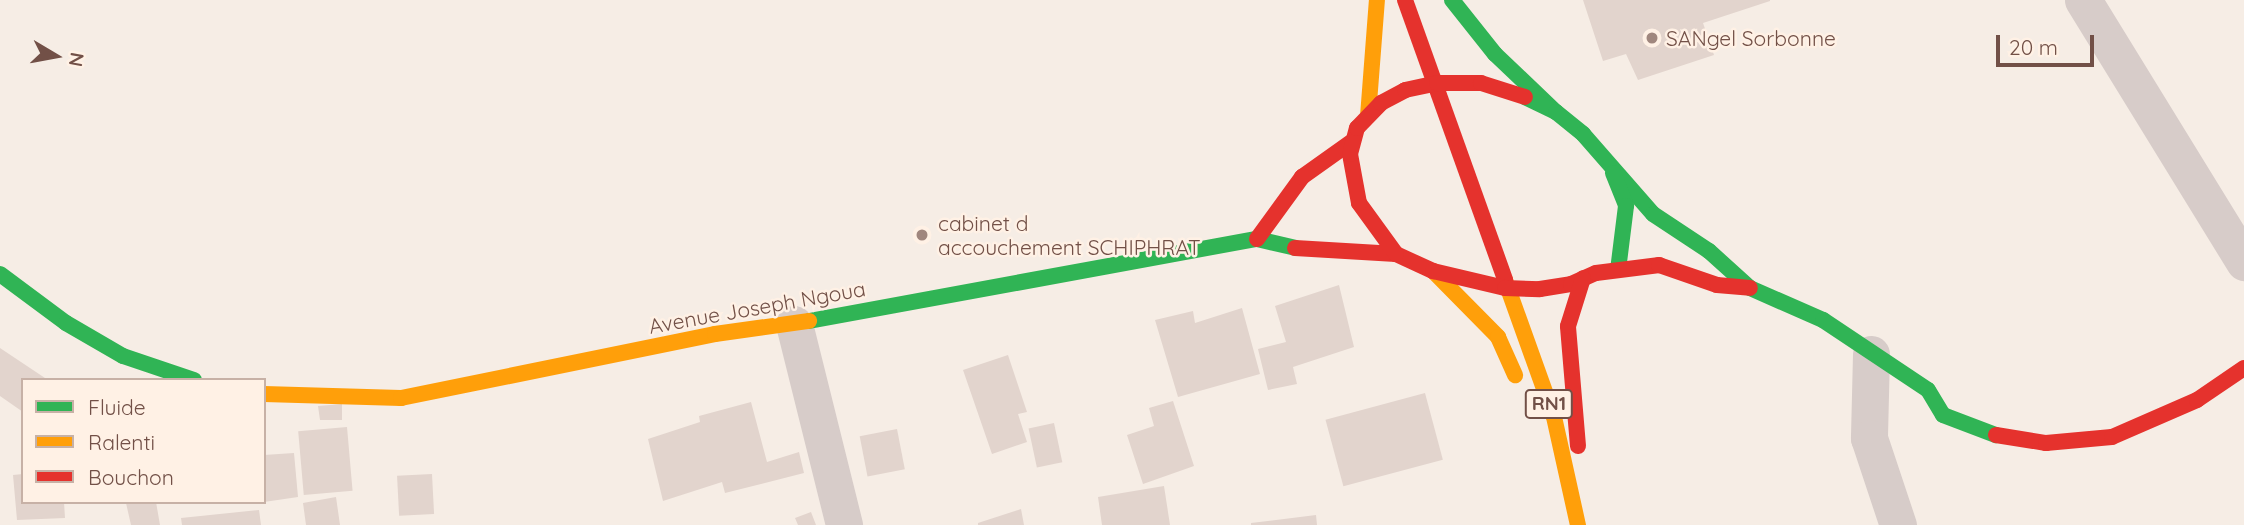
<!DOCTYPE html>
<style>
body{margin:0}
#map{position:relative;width:2244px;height:525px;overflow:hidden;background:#f6ede5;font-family:Quicksand,sans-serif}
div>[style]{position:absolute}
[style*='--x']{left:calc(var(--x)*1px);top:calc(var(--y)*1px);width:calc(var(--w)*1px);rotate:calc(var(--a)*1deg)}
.building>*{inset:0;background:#e2d4cd;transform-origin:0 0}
.street>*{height:37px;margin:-18.5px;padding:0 18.5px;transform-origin:18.5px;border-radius:18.5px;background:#d7ccc9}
.fast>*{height:16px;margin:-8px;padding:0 8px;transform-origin:8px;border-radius:8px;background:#30b455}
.slow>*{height:16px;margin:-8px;padding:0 8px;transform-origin:8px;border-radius:8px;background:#ff9f0a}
.jam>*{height:16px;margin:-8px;padding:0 8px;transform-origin:8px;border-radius:8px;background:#e5322d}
.dots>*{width:19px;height:19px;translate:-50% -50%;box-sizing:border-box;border:4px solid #fff1e5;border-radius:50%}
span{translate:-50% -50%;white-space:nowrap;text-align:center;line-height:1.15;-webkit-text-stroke:5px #fff1e5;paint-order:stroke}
.shield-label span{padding:2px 5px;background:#fff1e5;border:2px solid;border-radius:5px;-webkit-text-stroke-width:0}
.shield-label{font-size:19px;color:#725047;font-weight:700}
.poi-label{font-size:21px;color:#725047}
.left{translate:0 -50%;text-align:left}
.street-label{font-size:21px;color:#725047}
.legend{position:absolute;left:21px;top:378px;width:245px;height:126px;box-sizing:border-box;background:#fff1e5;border:2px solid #c7b1a6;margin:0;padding:9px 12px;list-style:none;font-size:21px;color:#725047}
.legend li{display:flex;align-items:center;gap:14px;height:35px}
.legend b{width:35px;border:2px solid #c7b1a6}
.north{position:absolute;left:21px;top:21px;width:70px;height:70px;-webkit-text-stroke:5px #fff1e5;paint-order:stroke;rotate:100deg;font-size:19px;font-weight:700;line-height:28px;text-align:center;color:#725047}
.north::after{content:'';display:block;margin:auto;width:24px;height:32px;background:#725047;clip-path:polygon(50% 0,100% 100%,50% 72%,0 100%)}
.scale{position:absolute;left:1996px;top:35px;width:98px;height:32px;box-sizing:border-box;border:4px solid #725047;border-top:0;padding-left:9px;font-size:21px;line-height:24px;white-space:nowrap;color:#725047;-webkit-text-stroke:5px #fff1e5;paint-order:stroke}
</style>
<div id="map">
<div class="building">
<div style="clip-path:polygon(1583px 0,1770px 0,1770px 1px,1703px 23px,1714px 55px,1638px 80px,1626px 54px,1603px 61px)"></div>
<div style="clip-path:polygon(1339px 285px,1354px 347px,1293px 367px,1297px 384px,1268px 390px,1258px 349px,1286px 342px,1275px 306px)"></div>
<div style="clip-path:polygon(1242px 308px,1260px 374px,1178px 397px,1155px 320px,1193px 311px,1195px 323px)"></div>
<div style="clip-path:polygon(0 348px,48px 380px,23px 380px,23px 412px,0 396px)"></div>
<div style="clip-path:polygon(1008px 355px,1027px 412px,1018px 414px,1027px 442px,992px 454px,963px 370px)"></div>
<div style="left:1425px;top:393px;width:69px;height:103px;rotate:75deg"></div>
<div style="clip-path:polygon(1173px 401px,1194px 466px,1143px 484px,1127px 435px,1154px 426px,1149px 408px)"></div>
<div style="clip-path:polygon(751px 402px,767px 462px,799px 452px,804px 473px,725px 493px,722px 482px,663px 501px,648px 439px,700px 422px,699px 416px)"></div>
<div style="clip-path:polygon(342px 404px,342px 420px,320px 420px,318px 406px)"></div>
<div style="left:1054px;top:423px;width:40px;height:26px;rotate:78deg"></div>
<div style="left:347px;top:427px;width:64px;height:49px;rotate:85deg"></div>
<div style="left:897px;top:429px;width:41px;height:38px;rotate:79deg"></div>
<div style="clip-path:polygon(294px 453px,298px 497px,264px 502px,264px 455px)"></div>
<div style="clip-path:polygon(23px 474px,23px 502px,64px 502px,65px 518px,17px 520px,13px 475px)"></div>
<div style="left:432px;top:474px;width:40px;height:35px;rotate:87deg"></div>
<div style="clip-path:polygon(1164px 486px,1170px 525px,1102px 525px,1098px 497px)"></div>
<div style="clip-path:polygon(336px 497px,340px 525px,306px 525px,303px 503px)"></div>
<div style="clip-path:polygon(156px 502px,160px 525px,131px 525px,126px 503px)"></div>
<div style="clip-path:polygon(1021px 509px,1024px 525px,978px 525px,978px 523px)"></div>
<div style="clip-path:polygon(259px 510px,261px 525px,182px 525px,181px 518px)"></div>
<div style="clip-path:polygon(811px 512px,816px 525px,798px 525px,795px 518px)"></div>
<div style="clip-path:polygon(1316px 515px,1317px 525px,1251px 525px,1251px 523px)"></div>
</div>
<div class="street">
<div style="--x:2083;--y:0;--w:308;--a:58.4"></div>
<div style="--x:794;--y:324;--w:207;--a:76"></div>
<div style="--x:1871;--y:354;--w:84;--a:91.4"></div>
<div style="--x:1869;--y:438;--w:92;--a:71.6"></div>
</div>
<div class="fast">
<div style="--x:1452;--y:0;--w:69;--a:51.5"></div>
<div style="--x:1495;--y:54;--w:84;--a:43.6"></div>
<div style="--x:1525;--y:97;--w:34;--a:26"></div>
<div style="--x:1556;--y:112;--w:35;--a:39"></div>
<div style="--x:1583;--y:134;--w:106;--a:48.8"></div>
<div style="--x:1653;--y:214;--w:67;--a:33.5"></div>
<div style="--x:1709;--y:251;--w:55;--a:42.1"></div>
<div style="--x:1750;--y:288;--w:80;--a:23.7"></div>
<div style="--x:1823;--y:320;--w:126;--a:33.7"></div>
<div style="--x:1928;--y:390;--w:29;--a:59"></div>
<div style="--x:1943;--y:415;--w:57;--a:20.7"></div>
<div style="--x:1613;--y:173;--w:35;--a:68"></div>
<div style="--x:1626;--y:206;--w:64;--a:97.1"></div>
<div style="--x:0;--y:274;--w:82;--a:36.6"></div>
<div style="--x:66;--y:323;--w:66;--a:30.1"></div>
<div style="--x:123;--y:356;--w:75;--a:18.7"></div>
<div style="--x:809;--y:321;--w:455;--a:-10.4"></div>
<div style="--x:1257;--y:239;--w:39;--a:13"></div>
</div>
<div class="slow">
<div style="--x:1368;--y:116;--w:116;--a:-85.6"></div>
<div style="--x:1433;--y:271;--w:93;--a:45.4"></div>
<div style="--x:1498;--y:337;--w:42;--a:65.9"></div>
<div style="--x:1505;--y:280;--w:145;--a:70.3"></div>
<div style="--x:1554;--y:417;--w:111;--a:77.5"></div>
<div style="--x:264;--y:394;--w:137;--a:1.7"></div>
<div style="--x:401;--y:398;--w:320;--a:-11.5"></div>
<div style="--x:715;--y:334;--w:95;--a:-7.9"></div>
</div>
<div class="jam">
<div style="--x:1405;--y:0;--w:297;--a:70.3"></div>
<div style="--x:1257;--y:239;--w:77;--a:-54"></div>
<div style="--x:1302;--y:177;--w:60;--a:-35.5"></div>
<div style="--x:1295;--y:248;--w:101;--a:3.4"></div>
<div style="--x:1396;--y:254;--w:41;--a:24.7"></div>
<div style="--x:1433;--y:271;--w:74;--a:13.3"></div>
<div style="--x:1505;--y:288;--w:35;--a:2"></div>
<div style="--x:1540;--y:289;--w:31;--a:-9"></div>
<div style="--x:1571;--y:284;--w:27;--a:-24"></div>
<div style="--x:1596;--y:273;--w:64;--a:-7.2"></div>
<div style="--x:1659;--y:265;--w:61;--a:19"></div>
<div style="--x:1717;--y:285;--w:33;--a:5"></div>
<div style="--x:1396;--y:254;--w:63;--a:-126"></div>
<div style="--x:1359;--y:203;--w:50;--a:-100.4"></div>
<div style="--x:1350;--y:154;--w:27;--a:-75"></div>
<div style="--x:1357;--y:128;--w:35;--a:-46"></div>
<div style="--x:1381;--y:103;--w:27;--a:-28"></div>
<div style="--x:1405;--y:90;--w:33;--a:-12"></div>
<div style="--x:1437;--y:83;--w:44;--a:0"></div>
<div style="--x:1481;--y:83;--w:46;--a:17.7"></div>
<div style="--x:1996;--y:435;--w:51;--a:9.1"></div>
<div style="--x:2046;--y:443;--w:66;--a:-5.2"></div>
<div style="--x:2112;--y:437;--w:93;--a:-23.5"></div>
<div style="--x:2197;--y:400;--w:57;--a:-34.2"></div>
<div style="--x:1578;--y:446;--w:120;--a:-94.8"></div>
<div style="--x:1568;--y:326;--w:50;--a:-72.6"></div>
</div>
<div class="dots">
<div style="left:1652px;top:38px;background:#a0877e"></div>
<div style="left:922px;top:235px;background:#a0877e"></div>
</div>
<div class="shield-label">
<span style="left:1549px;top:404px">RN1</span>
</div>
<div class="poi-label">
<span class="left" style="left:1666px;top:38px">SANgel Sorbonne</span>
<span class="left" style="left:938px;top:235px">cabinet d<br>accouchement SCHIPHRAT</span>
</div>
<div class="street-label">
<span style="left:757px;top:307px;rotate:-10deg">Avenue Joseph Ngoua</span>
</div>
<ul class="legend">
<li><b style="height:9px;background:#30b455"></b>Fluide</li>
<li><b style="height:9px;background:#ff9f0a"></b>Ralenti</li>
<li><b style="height:9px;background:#e5322d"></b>Bouchon</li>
</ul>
<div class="north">N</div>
<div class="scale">20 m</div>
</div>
